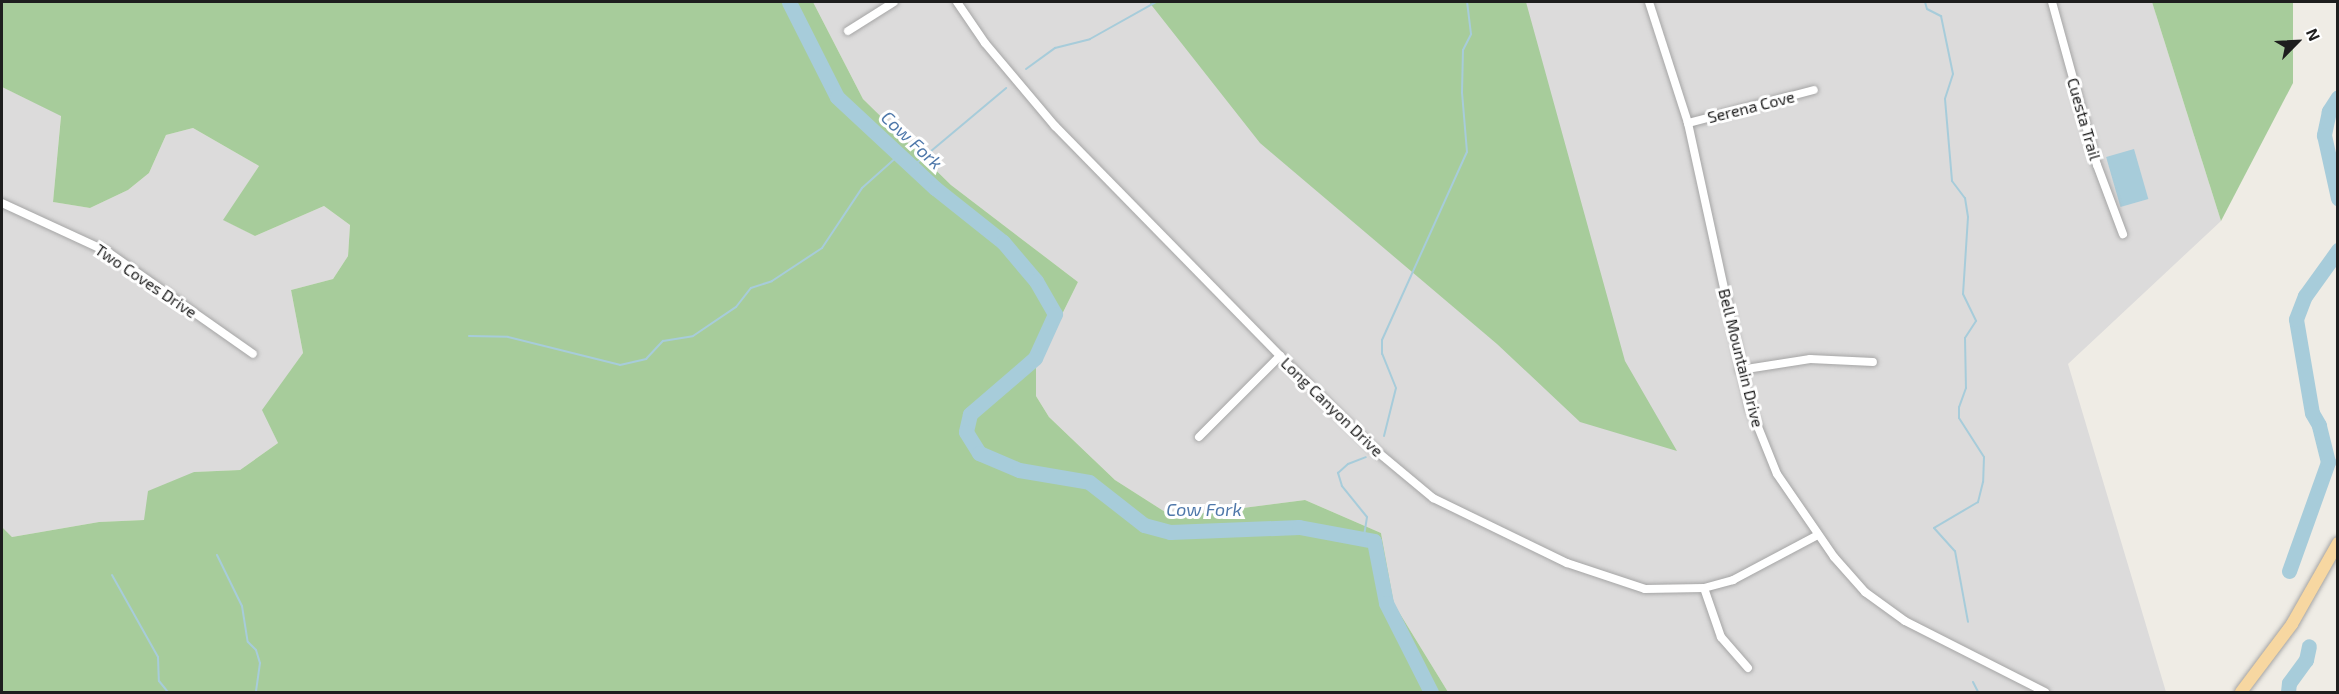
<!DOCTYPE html>
<style>
body{margin:0}
#map{position:relative;width:2339px;height:694px;overflow:hidden;background:#efece5;font-family:"Exo 2",sans-serif}
div>[style]{position:absolute}
[style*='--x']{left:calc(var(--x)*1px);top:calc(var(--y)*1px);width:calc(var(--w)*1px);rotate:calc(var(--a)*1deg)}
.residential>*{inset:0;background:#dcdbdb}
.forest>*{inset:0;background:#a7cc9b}
.water>*{inset:0;background:#a7ccda;transform-origin:0 0}
.stream>*{height:2px;margin:-1px;padding:0 1px;transform-origin:1px;border-radius:1px;background:#a7ccda}
.river>*{height:15px;margin:-7.5px;padding:0 7.5px;transform-origin:7.5px;border-radius:7.5px;background:#a7ccda}
.roads{filter:drop-shadow(0 0 2px #a5a5a5) drop-shadow(0 0 2px #a5a5a5)}
.street>*{height:8px;margin:-4px;padding:0 4px;transform-origin:4px;border-radius:4px;background:#fff}
.primary>*{height:12px;margin:-6px;padding:0 6px;transform-origin:6px;border-radius:6px;background:#f7d7a1}
span{translate:-50% -50%;white-space:nowrap;text-align:center;line-height:1.15;-webkit-text-stroke:6px #fff;paint-order:stroke}
.street-label{font-size:16px;color:#1e1e1e}
.water-label{font-size:18px;color:#4f78aa;font-style:italic}
.frame{position:absolute;inset:0;border:3px solid #1e1e1e;pointer-events:none}
.north{position:absolute;left:2267px;top:12px;width:60px;height:60px;-webkit-text-stroke:4px #fff;paint-order:stroke;rotate:66deg;font-size:16px;font-weight:700;line-height:24px;text-align:center;color:#1e1e1e}
.north::after{content:'';display:block;margin:auto;width:21px;height:27px;background:#1e1e1e;clip-path:polygon(50% 0,100% 100%,50% 72%,0 100%)}
</style>
<div id="map">
<div class="residential">
<div style="clip-path:polygon(813px 2px,2152px 2px,2221px 221px,2068px 364px,2166px 692px,1448px 692px,1394px 604px,1381px 533px,1305px 500px,1173px 517px,1115px 480px,1049px 417px,1036px 396px,1036px 367px,1078px 282px,951px 185px,863px 99px)"></div>
<div style="clip-path:polygon(2px 87px,61px 115px,53px 202px,90px 208px,128px 190px,149px 173px,166px 135px,193px 128px,259px 166px,224px 220px,255px 236px,324px 206px,350px 225px,348px 256px,333px 279px,291px 290px,303px 353px,263px 410px,278px 443px,240px 470px,194px 472px,144px 520px,99px 522px,12px 537px,2px 527px)"></div>
</div>
<div class="forest">
<div style="clip-path:polygon(2px 2px,813px 2px,863px 99px,951px 185px,1078px 282px,1036px 367px,1036px 396px,1049px 417px,1115px 480px,1173px 517px,1305px 500px,1381px 533px,1394px 604px,1448px 692px,2px 692px,2px 527px,12px 537px,99px 522px,144px 520px,148px 491px,194px 472px,240px 470px,278px 443px,262px 410px,303px 353px,291px 290px,333px 279px,348px 256px,350px 225px,324px 206px,255px 236px,223px 220px,259px 166px,193px 128px,166px 135px,149px 173px,128px 190px,90px 208px,53px 202px,61px 116px,2px 87px)"></div>
<div style="clip-path:polygon(1149px 2px,1526px 2px,1625px 361px,1677px 451px,1580px 422px,1497px 344px,1260px 143px)"></div>
<div style="clip-path:polygon(2152px 2px,2293px 2px,2293px 83px,2221px 221px)"></div>
</div>
<div class="water">
<div style="left:2134px;top:149px;width:52px;height:29px;rotate:74deg"></div>
</div>
<div class="stream">
<div style="--x:1925;--y:2;--w:7;--a:74"></div>
<div style="--x:1927;--y:9;--w:16;--a:27"></div>
<div style="--x:1941;--y:16;--w:59;--a:78.3"></div>
<div style="--x:1953;--y:74;--w:26;--a:108"></div>
<div style="--x:1945;--y:99;--w:82;--a:85.1"></div>
<div style="--x:1952;--y:181;--w:21;--a:53"></div>
<div style="--x:1965;--y:198;--w:19;--a:81"></div>
<div style="--x:1968;--y:217;--w:77;--a:93.7"></div>
<div style="--x:1963;--y:294;--w:30;--a:64"></div>
<div style="--x:1976;--y:321;--w:20;--a:123"></div>
<div style="--x:1965;--y:338;--w:50;--a:88.9"></div>
<div style="--x:1966;--y:388;--w:20;--a:110"></div>
<div style="--x:1959;--y:407;--w:11;--a:90"></div>
<div style="--x:1959;--y:418;--w:46;--a:57.3"></div>
<div style="--x:1984;--y:457;--w:25;--a:92"></div>
<div style="--x:1983;--y:482;--w:21;--a:104"></div>
<div style="--x:1978;--y:502;--w:51;--a:149.4"></div>
<div style="--x:1934;--y:528;--w:31;--a:48"></div>
<div style="--x:1955;--y:551;--w:72;--a:79.6"></div>
<div style="--x:1026;--y:69;--w:36;--a:-36"></div>
<div style="--x:1055;--y:48;--w:36;--a:-14"></div>
<div style="--x:1090;--y:39;--w:76;--a:-29.3"></div>
<div style="--x:912;--y:167;--w:123;--a:-40"></div>
<div style="--x:469;--y:336;--w:39;--a:1"></div>
<div style="--x:508;--y:337;--w:115;--a:14"></div>
<div style="--x:620;--y:365;--w:27;--a:-13"></div>
<div style="--x:646;--y:359;--w:25;--a:-47"></div>
<div style="--x:663;--y:341;--w:30;--a:-9"></div>
<div style="--x:693;--y:336;--w:52;--a:-34"></div>
<div style="--x:736;--y:307;--w:24;--a:-52"></div>
<div style="--x:751;--y:288;--w:22;--a:-18"></div>
<div style="--x:772;--y:281;--w:60;--a:-33.4"></div>
<div style="--x:822;--y:248;--w:72;--a:-56.3"></div>
<div style="--x:862;--y:188;--w:50;--a:-41.7"></div>
<div style="--x:1384;--y:436;--w:49;--a:-76"></div>
<div style="--x:1396;--y:388;--w:37;--a:-112"></div>
<div style="--x:1382;--y:354;--w:14;--a:-90"></div>
<div style="--x:1382;--y:340;--w:206;--a:-65.7"></div>
<div style="--x:1467;--y:152;--w:59;--a:-94.8"></div>
<div style="--x:1462;--y:93;--w:43;--a:-88.7"></div>
<div style="--x:1463;--y:50;--w:18;--a:-63"></div>
<div style="--x:1471;--y:34;--w:32;--a:-97"></div>
<div style="--x:1364;--y:536;--w:19;--a:-81"></div>
<div style="--x:1367;--y:517;--w:40;--a:-129"></div>
<div style="--x:1342;--y:486;--w:14;--a:-107"></div>
<div style="--x:1338;--y:473;--w:13;--a:-42"></div>
<div style="--x:1348;--y:464;--w:19;--a:-21"></div>
<div style="--x:217;--y:555;--w:57;--a:63.9"></div>
<div style="--x:242;--y:606;--w:36;--a:81"></div>
<div style="--x:248;--y:642;--w:11;--a:45"></div>
<div style="--x:256;--y:650;--w:14;--a:73"></div>
<div style="--x:260;--y:663;--w:29;--a:98"></div>
<div style="--x:112;--y:575;--w:94;--a:60.7"></div>
<div style="--x:158;--y:657;--w:24;--a:88"></div>
<div style="--x:159;--y:681;--w:14;--a:51"></div>
<div style="--x:1973;--y:682;--w:11;--a:63"></div>
</div>
<div class="river">
<div style="--x:789;--y:2;--w:106;--a:63.2"></div>
<div style="--x:837;--y:97;--w:134;--a:42.9"></div>
<div style="--x:935;--y:188;--w:87;--a:38.5"></div>
<div style="--x:1003;--y:242;--w:51;--a:49.8"></div>
<div style="--x:1036;--y:281;--w:38;--a:60"></div>
<div style="--x:1055;--y:314;--w:48;--a:114.4"></div>
<div style="--x:1035;--y:358;--w:86;--a:139.3"></div>
<div style="--x:970;--y:414;--w:18;--a:103"></div>
<div style="--x:966;--y:432;--w:25;--a:58"></div>
<div style="--x:979;--y:453;--w:43;--a:23"></div>
<div style="--x:1019;--y:470;--w:71;--a:9.7"></div>
<div style="--x:1089;--y:482;--w:70;--a:38"></div>
<div style="--x:1144;--y:525;--w:27;--a:15"></div>
<div style="--x:1170;--y:532;--w:129;--a:-2.2"></div>
<div style="--x:1299;--y:527;--w:76;--a:10.6"></div>
<div style="--x:1374;--y:541;--w:63;--a:79"></div>
<div style="--x:1386;--y:603;--w:100;--a:63.2"></div>
<div style="--x:2338;--y:97;--w:17;--a:123"></div>
<div style="--x:2329;--y:111;--w:25;--a:102"></div>
<div style="--x:2324;--y:135;--w:65;--a:77.5"></div>
<div style="--x:2289;--y:571;--w:116;--a:-70.3"></div>
<div style="--x:2328;--y:462;--w:38;--a:-104"></div>
<div style="--x:2319;--y:425;--w:14;--a:-120"></div>
<div style="--x:2312;--y:413;--w:95;--a:-99.7"></div>
<div style="--x:2296;--y:319;--w:25;--a:-69"></div>
<div style="--x:2305;--y:296;--w:57;--a:-54.3"></div>
<div style="--x:2288;--y:692;--w:9;--a:-84"></div>
<div style="--x:2289;--y:683;--w:29;--a:-54"></div>
<div style="--x:2306;--y:660;--w:14;--a:-78"></div>
</div>
<div class="roads">
<div class="street">
<div style="--x:957;--y:2;--w:50;--a:55.7"></div>
<div style="--x:985;--y:43;--w:109;--a:49.9"></div>
<div style="--x:1055;--y:126;--w:322;--a:45.6"></div>
<div style="--x:1280;--y:356;--w:132;--a:44.7"></div>
<div style="--x:1374;--y:449;--w:77;--a:39.7"></div>
<div style="--x:1433;--y:498;--w:149;--a:25.9"></div>
<div style="--x:1567;--y:563;--w:82;--a:18.4"></div>
<div style="--x:1645;--y:589;--w:59;--a:-1"></div>
<div style="--x:1704;--y:588;--w:30;--a:-15"></div>
<div style="--x:1733;--y:580;--w:96;--a:-27.9"></div>
<div style="--x:1649;--y:2;--w:127;--a:72.1"></div>
<div style="--x:1688;--y:123;--w:291;--a:77.7"></div>
<div style="--x:1750;--y:407;--w:72;--a:68.1"></div>
<div style="--x:1777;--y:474;--w:101;--a:55.5"></div>
<div style="--x:1834;--y:557;--w:47;--a:48.5"></div>
<div style="--x:1865;--y:592;--w:49;--a:35.9"></div>
<div style="--x:1905;--y:621;--w:157;--a:26.9"></div>
<div style="--x:2052;--y:2;--w:169;--a:74.6"></div>
<div style="--x:2097;--y:165;--w:74;--a:69.4"></div>
<div style="--x:848;--y:31;--w:54;--a:-32.2"></div>
<div style="--x:1688;--y:123;--w:130;--a:-14.7"></div>
<div style="--x:2;--y:203;--w:117;--a:24.8"></div>
<div style="--x:108;--y:252;--w:177;--a:35.1"></div>
<div style="--x:1740;--y:370;--w:71;--a:-8.9"></div>
<div style="--x:1810;--y:359;--w:63;--a:2.7"></div>
<div style="--x:1199;--y:437;--w:115;--a:-45"></div>
<div style="--x:1704;--y:588;--w:52;--a:70.9"></div>
<div style="--x:1721;--y:637;--w:41;--a:48.9"></div>
</div>
<div class="primary">
<div style="--x:2241;--y:692;--w:85;--a:-53.1"></div>
<div style="--x:2292;--y:624;--w:93;--a:-60.4"></div>
</div>
</div>
<div class="street-label">
<span style="left:1751px;top:107px;rotate:-14deg">Serena Cove</span>
<span style="left:2084px;top:119px;rotate:74deg">Cuesta Trail</span>
<span style="left:146px;top:281px;rotate:34deg">Two Coves Drive</span>
<span style="left:1741px;top:358px;rotate:76deg">Bell Mountain Drive</span>
<span style="left:1332px;top:407px;rotate:44deg">Long Canyon Drive</span>
</div>
<div class="water-label">
<span style="left:912px;top:140px;rotate:43deg">Cow Fork</span>
<span style="left:1204px;top:509px">Cow Fork</span>
</div>
<div class="frame"></div>
<div class="north">N</div>
</div>
